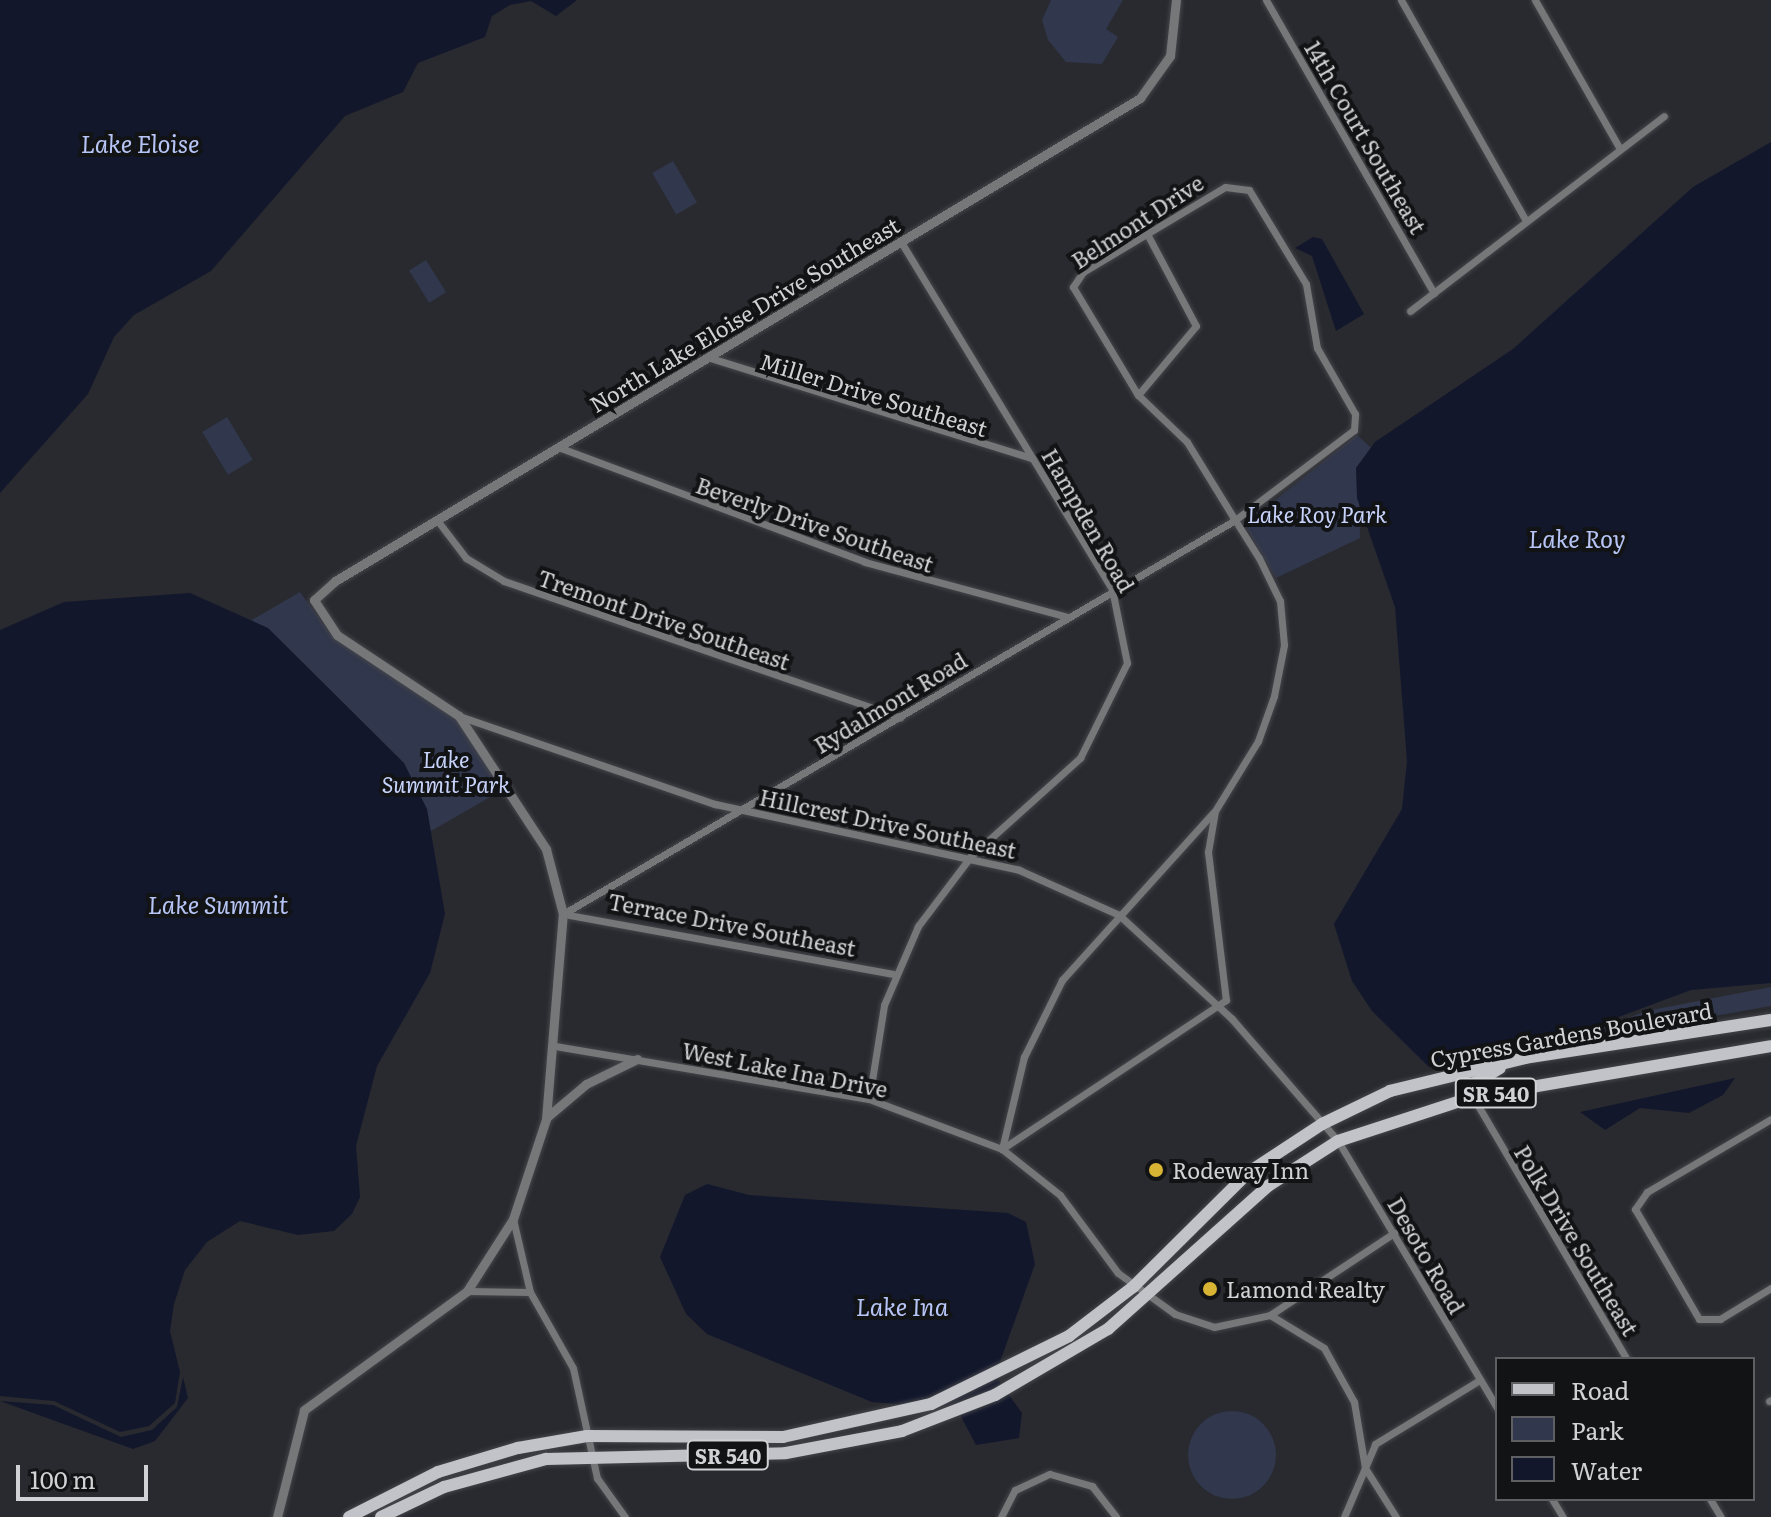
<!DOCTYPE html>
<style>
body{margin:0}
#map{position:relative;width:1771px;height:1517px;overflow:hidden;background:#292a2f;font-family:Literata,serif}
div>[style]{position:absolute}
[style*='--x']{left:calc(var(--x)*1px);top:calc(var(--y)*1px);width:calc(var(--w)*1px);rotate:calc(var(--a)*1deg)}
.green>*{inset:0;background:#31374c;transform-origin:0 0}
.round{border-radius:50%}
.water>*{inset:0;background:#12172c}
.roads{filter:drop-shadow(0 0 2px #44454a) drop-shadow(0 0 2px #44454a)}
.minor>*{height:7px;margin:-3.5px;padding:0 3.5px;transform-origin:3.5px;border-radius:3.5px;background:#767779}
.tertiary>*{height:9px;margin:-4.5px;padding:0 4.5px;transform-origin:4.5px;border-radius:4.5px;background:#767779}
.primary>*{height:12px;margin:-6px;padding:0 6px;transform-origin:6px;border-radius:6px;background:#c2c3c8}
.dots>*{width:22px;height:22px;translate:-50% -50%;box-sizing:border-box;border:4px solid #121315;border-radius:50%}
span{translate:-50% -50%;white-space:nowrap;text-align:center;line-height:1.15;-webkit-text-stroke:8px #121315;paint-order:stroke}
.shield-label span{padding:2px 6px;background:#121315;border:2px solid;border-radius:6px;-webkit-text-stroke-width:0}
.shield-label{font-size:20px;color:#d1d2d5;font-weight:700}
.street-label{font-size:22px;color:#d1d2d5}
.park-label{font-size:22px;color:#c7d3fb;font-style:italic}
.poi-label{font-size:22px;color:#d1d2d5}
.left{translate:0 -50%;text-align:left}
.water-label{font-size:24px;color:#b7c5f6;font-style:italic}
.legend{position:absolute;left:1495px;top:1357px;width:260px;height:144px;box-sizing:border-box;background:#121315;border:2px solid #5e5f62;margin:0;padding:10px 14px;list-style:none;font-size:24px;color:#d1d2d5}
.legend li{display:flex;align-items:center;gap:16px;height:40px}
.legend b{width:40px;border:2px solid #5e5f62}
.scale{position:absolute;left:16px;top:1465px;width:132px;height:36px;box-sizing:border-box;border:4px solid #d1d2d5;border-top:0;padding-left:10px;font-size:24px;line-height:28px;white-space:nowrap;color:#d1d2d5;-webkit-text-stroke:6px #121315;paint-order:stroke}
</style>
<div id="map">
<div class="green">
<div style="clip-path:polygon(1051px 0,1123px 0,1106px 29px,1118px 37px,1102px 64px,1066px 62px,1048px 40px,1042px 20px)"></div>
<div style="left:673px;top:161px;width:48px;height:24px;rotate:60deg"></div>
<div style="left:426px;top:260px;width:38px;height:20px;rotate:58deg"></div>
<div style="left:227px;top:417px;width:50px;height:29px;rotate:59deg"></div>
<div style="clip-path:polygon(1357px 435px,1380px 456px,1359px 497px,1360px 538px,1276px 578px,1247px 529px,1250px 520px)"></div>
<div style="clip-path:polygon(300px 592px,334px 638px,459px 722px,504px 789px,426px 834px,250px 621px)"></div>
<div style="clip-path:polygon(1771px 987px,1771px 1006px,1562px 1043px,1646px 1011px)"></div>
<div class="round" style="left:1188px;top:1411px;width:88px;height:88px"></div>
</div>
<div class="water">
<div style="clip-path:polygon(0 0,577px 0,556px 16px,531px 1px,510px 5px,492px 16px,485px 37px,418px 63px,403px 92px,345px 116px,211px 271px,134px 315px,114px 337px,88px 394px,0 493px)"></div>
<div style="clip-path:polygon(1771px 142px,1771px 983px,1691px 990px,1538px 1047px,1429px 1067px,1372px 1011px,1352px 981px,1334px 924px,1402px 809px,1407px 761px,1395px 607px,1357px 498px,1356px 468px,1375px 442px,1513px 349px,1693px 187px)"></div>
<div style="clip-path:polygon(1313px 237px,1322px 239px,1364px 314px,1336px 331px,1312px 256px,1295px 248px)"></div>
<div style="clip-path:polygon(190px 593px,268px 628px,404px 763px,427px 809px,445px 914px,430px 973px,377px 1066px,356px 1146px,360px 1197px,352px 1214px,334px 1231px,298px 1235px,240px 1221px,207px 1242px,185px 1270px,174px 1304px,170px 1331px,180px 1372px,175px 1403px,149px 1426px,120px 1432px,54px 1401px,0 1396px,0 630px,64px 602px)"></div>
<div style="clip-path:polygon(1735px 1078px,1723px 1095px,1689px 1113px,1640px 1108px,1605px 1130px,1580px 1112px)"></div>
<div style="clip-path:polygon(707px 1184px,749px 1195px,1008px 1213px,1026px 1222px,1035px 1264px,995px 1376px,1022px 1413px,1019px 1438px,976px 1445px,957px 1409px,872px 1402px,707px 1334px,686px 1314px,660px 1257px,685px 1195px)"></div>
<div style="clip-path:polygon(183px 1377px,188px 1398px,155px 1441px,133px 1449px,0 1401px,53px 1405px,121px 1437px,152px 1430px,177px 1407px)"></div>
</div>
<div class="roads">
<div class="minor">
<div style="--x:1266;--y:0;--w:338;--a:60.2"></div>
<div style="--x:1401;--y:0;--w:252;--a:60.5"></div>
<div style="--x:1535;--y:0;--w:169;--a:60.3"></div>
<div style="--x:1410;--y:311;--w:320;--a:-37.5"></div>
<div style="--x:707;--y:357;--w:340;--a:17.3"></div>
<div style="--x:1138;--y:395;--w:90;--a:-50"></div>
<div style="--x:1196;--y:326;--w:104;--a:-118"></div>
<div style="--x:558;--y:447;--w:328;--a:20.5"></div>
<div style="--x:865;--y:562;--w:209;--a:15.2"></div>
<div style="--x:437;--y:520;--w:48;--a:52.7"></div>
<div style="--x:466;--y:558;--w:44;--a:31.2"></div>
<div style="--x:504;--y:581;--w:419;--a:19"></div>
<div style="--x:459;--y:716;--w:271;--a:19"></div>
<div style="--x:715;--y:804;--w:311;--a:12.2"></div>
<div style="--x:1019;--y:870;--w:110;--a:24.2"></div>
<div style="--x:1119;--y:915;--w:154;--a:42.6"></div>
<div style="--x:1232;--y:1019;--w:162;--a:49"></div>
<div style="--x:1338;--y:1141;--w:311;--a:59.2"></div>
<div style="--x:563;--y:914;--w:779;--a:-30.38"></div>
<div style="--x:1235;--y:520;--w:149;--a:-37.1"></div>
<div style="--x:1354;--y:430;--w:16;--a:-86"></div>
<div style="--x:1355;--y:414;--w:76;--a:-119.9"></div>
<div style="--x:1317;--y:348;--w:65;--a:-99.8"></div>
<div style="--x:1306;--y:284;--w:110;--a:-121.2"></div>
<div style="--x:1249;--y:190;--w:24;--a:-173"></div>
<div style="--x:1225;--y:187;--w:165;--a:149.1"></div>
<div style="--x:1083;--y:272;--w:18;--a:124"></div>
<div style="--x:1073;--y:287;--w:126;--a:59"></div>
<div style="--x:1138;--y:395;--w:68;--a:43.8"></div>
<div style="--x:1187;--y:442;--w:92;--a:58.4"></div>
<div style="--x:1235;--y:520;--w:45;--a:57.7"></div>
<div style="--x:1259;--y:558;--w:48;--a:64"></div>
<div style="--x:1280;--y:601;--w:44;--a:84.8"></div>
<div style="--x:1284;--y:645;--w:52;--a:101.1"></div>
<div style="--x:1274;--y:696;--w:48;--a:109.6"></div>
<div style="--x:1258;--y:741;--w:82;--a:121.6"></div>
<div style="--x:1215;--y:811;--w:42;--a:99.7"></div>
<div style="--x:1208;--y:852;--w:149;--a:83.1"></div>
<div style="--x:1226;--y:1000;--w:269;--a:146.4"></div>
<div style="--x:569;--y:915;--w:329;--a:10.3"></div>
<div style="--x:555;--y:1046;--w:318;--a:9.6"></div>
<div style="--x:869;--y:1099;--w:142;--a:20.6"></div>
<div style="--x:1002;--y:1149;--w:74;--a:38.4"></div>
<div style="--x:1060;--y:1195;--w:97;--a:53.4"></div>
<div style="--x:1118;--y:1273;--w:70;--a:35.7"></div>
<div style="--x:1175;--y:1314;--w:41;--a:18.4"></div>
<div style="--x:1214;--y:1327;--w:57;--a:-12.1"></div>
<div style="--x:1270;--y:1315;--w:63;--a:31.4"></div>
<div style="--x:1324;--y:1348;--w:62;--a:60.9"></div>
<div style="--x:1354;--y:1402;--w:67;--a:80.5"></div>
<div style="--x:1365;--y:1468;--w:53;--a:113.2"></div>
<div style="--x:1473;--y:1097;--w:304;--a:59.6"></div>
<div style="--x:869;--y:1099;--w:95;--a:-80.9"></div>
<div style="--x:884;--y:1005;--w:86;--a:-66.7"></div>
<div style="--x:918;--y:926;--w:88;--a:-52.9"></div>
<div style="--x:971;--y:856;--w:147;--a:-42"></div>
<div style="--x:1080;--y:758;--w:106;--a:-63.7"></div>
<div style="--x:1127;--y:663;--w:76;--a:-101.5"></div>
<div style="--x:1112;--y:589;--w:406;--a:-121.3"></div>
<div style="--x:1771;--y:1119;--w:144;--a:149.5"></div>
<div style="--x:1647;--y:1192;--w:21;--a:125"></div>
<div style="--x:1635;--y:1209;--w:127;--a:59.8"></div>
<div style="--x:1699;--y:1319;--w:21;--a:0"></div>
<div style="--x:1720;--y:1319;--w:60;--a:-31.3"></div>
<div style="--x:1002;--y:1149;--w:95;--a:-76.6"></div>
<div style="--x:1024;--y:1057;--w:86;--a:-63.7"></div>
<div style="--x:1062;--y:980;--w:225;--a:-47.9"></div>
<div style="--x:513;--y:1219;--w:75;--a:76.9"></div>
<div style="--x:530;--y:1292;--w:87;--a:60.5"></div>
<div style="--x:573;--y:1368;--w:113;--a:77.7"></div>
<div style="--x:597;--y:1478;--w:48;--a:54.3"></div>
<div style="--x:467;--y:1291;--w:63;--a:0.9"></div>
<div style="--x:1270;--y:1315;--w:149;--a:-33.5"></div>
<div style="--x:1769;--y:1401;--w:2;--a:-27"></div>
<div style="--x:1552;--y:1499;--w:21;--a:59"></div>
<div style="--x:1710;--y:1499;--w:21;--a:59"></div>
<div style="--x:1001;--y:1517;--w:30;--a:-63"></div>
<div style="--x:1015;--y:1490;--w:38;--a:-25"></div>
<div style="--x:1050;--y:1474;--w:44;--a:15.9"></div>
<div style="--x:1092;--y:1486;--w:39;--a:52"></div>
<div style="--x:1396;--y:1517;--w:58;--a:-122.3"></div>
<div style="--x:1365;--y:1468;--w:26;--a:-67"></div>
<div style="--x:1375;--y:1444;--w:123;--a:-31.4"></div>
</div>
<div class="tertiary">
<div style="--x:547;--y:1117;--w:51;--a:-40.2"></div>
<div style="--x:586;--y:1084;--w:57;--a:-26.1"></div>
<div style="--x:277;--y:1517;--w:110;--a:-75.8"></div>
<div style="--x:304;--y:1410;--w:202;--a:-36.1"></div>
<div style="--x:467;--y:1291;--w:85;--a:-57.4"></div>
<div style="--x:513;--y:1219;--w:105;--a:-71.7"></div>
<div style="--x:546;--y:1119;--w:206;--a:-85.3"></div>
<div style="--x:563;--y:914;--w:67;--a:-104.7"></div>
<div style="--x:546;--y:849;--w:159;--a:-123.2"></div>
<div style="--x:459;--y:716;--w:146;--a:-146.4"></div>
<div style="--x:337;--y:635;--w:42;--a:-123.3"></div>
<div style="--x:314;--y:600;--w:28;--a:-42"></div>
<div style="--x:335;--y:581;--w:939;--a:-30.96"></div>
<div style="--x:1140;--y:98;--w:52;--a:-54.5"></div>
<div style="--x:1170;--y:56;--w:56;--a:-83.9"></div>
</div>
<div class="primary">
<div style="--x:1473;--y:1097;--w:14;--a:-82"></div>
<div style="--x:1475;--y:1083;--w:29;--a:-31"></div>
<div style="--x:349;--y:1517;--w:100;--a:-26.8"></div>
<div style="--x:438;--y:1472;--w:84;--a:-16.7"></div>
<div style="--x:518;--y:1448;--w:70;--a:-9.9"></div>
<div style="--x:587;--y:1436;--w:196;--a:0.3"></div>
<div style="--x:783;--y:1437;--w:152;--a:-12.6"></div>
<div style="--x:931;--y:1404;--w:154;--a:-26.2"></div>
<div style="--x:1069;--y:1336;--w:81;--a:-37.4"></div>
<div style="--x:1133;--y:1287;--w:163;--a:-44.8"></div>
<div style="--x:1249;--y:1172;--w:87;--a:-33.3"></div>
<div style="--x:1322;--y:1124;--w:76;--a:-25.9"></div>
<div style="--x:1390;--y:1091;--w:139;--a:-13.7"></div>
<div style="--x:1525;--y:1058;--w:249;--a:-8.8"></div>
<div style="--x:381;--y:1517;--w:70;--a:-25.5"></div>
<div style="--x:444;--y:1487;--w:106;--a:-15.4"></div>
<div style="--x:546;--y:1459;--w:240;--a:-1.4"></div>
<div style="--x:786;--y:1453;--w:118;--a:-10.7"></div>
<div style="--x:902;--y:1431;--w:100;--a:-21.2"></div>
<div style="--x:995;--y:1395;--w:131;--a:-30.3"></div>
<div style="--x:1108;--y:1329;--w:215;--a:-41.8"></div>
<div style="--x:1268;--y:1186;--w:83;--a:-32.7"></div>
<div style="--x:1338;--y:1141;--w:142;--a:-18.1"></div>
<div style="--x:1473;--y:1097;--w:302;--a:-9.7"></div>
</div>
</div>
<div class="dots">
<div style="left:1156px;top:1170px;background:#d8b434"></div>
<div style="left:1210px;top:1289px;background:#d8b434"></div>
</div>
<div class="shield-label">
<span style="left:1496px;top:1093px">SR 540</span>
<span style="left:728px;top:1455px">SR 540</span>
</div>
<div class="street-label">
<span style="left:1366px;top:137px;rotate:60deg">14th Court Southeast</span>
<span style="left:1137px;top:221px;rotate:-33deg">Belmont Drive</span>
<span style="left:744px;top:314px;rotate:-31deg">North Lake Eloise Drive Southeast</span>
<span style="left:874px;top:394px;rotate:17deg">Miller Drive Southeast</span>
<span style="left:1089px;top:520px;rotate:60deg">Hampden Road</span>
<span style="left:815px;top:524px;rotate:19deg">Beverly Drive Southeast</span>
<span style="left:664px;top:619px;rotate:19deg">Tremont Drive Southeast</span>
<span style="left:890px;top:702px;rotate:-31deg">Rydalmont Road</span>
<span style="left:888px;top:823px;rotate:12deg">Hillcrest Drive Southeast</span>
<span style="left:732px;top:924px;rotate:11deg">Terrace Drive Southeast</span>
<span style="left:1571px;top:1034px;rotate:-10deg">Cypress Gardens Boulevard</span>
<span style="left:785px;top:1069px;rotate:11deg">West Lake Ina Drive</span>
<span style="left:1577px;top:1240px;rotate:59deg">Polk Drive Southeast</span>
<span style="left:1427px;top:1255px;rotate:60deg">Desoto Road</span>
</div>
<div class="park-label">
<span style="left:1317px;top:514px">Lake Roy Park</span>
<span style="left:446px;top:771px">Lake<br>Summit Park</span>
</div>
<div class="poi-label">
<span class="left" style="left:1172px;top:1170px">Rodeway Inn</span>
<span class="left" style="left:1226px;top:1289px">Lamond Realty</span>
</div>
<div class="water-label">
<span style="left:140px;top:143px">Lake Eloise</span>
<span style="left:1577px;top:538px">Lake Roy</span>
<span style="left:218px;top:904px">Lake Summit</span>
<span style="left:902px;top:1306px">Lake Ina</span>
</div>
<ul class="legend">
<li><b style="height:10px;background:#c2c3c8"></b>Road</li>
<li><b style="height:22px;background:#31374c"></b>Park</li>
<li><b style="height:22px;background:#12172c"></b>Water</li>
</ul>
<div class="scale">100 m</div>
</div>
